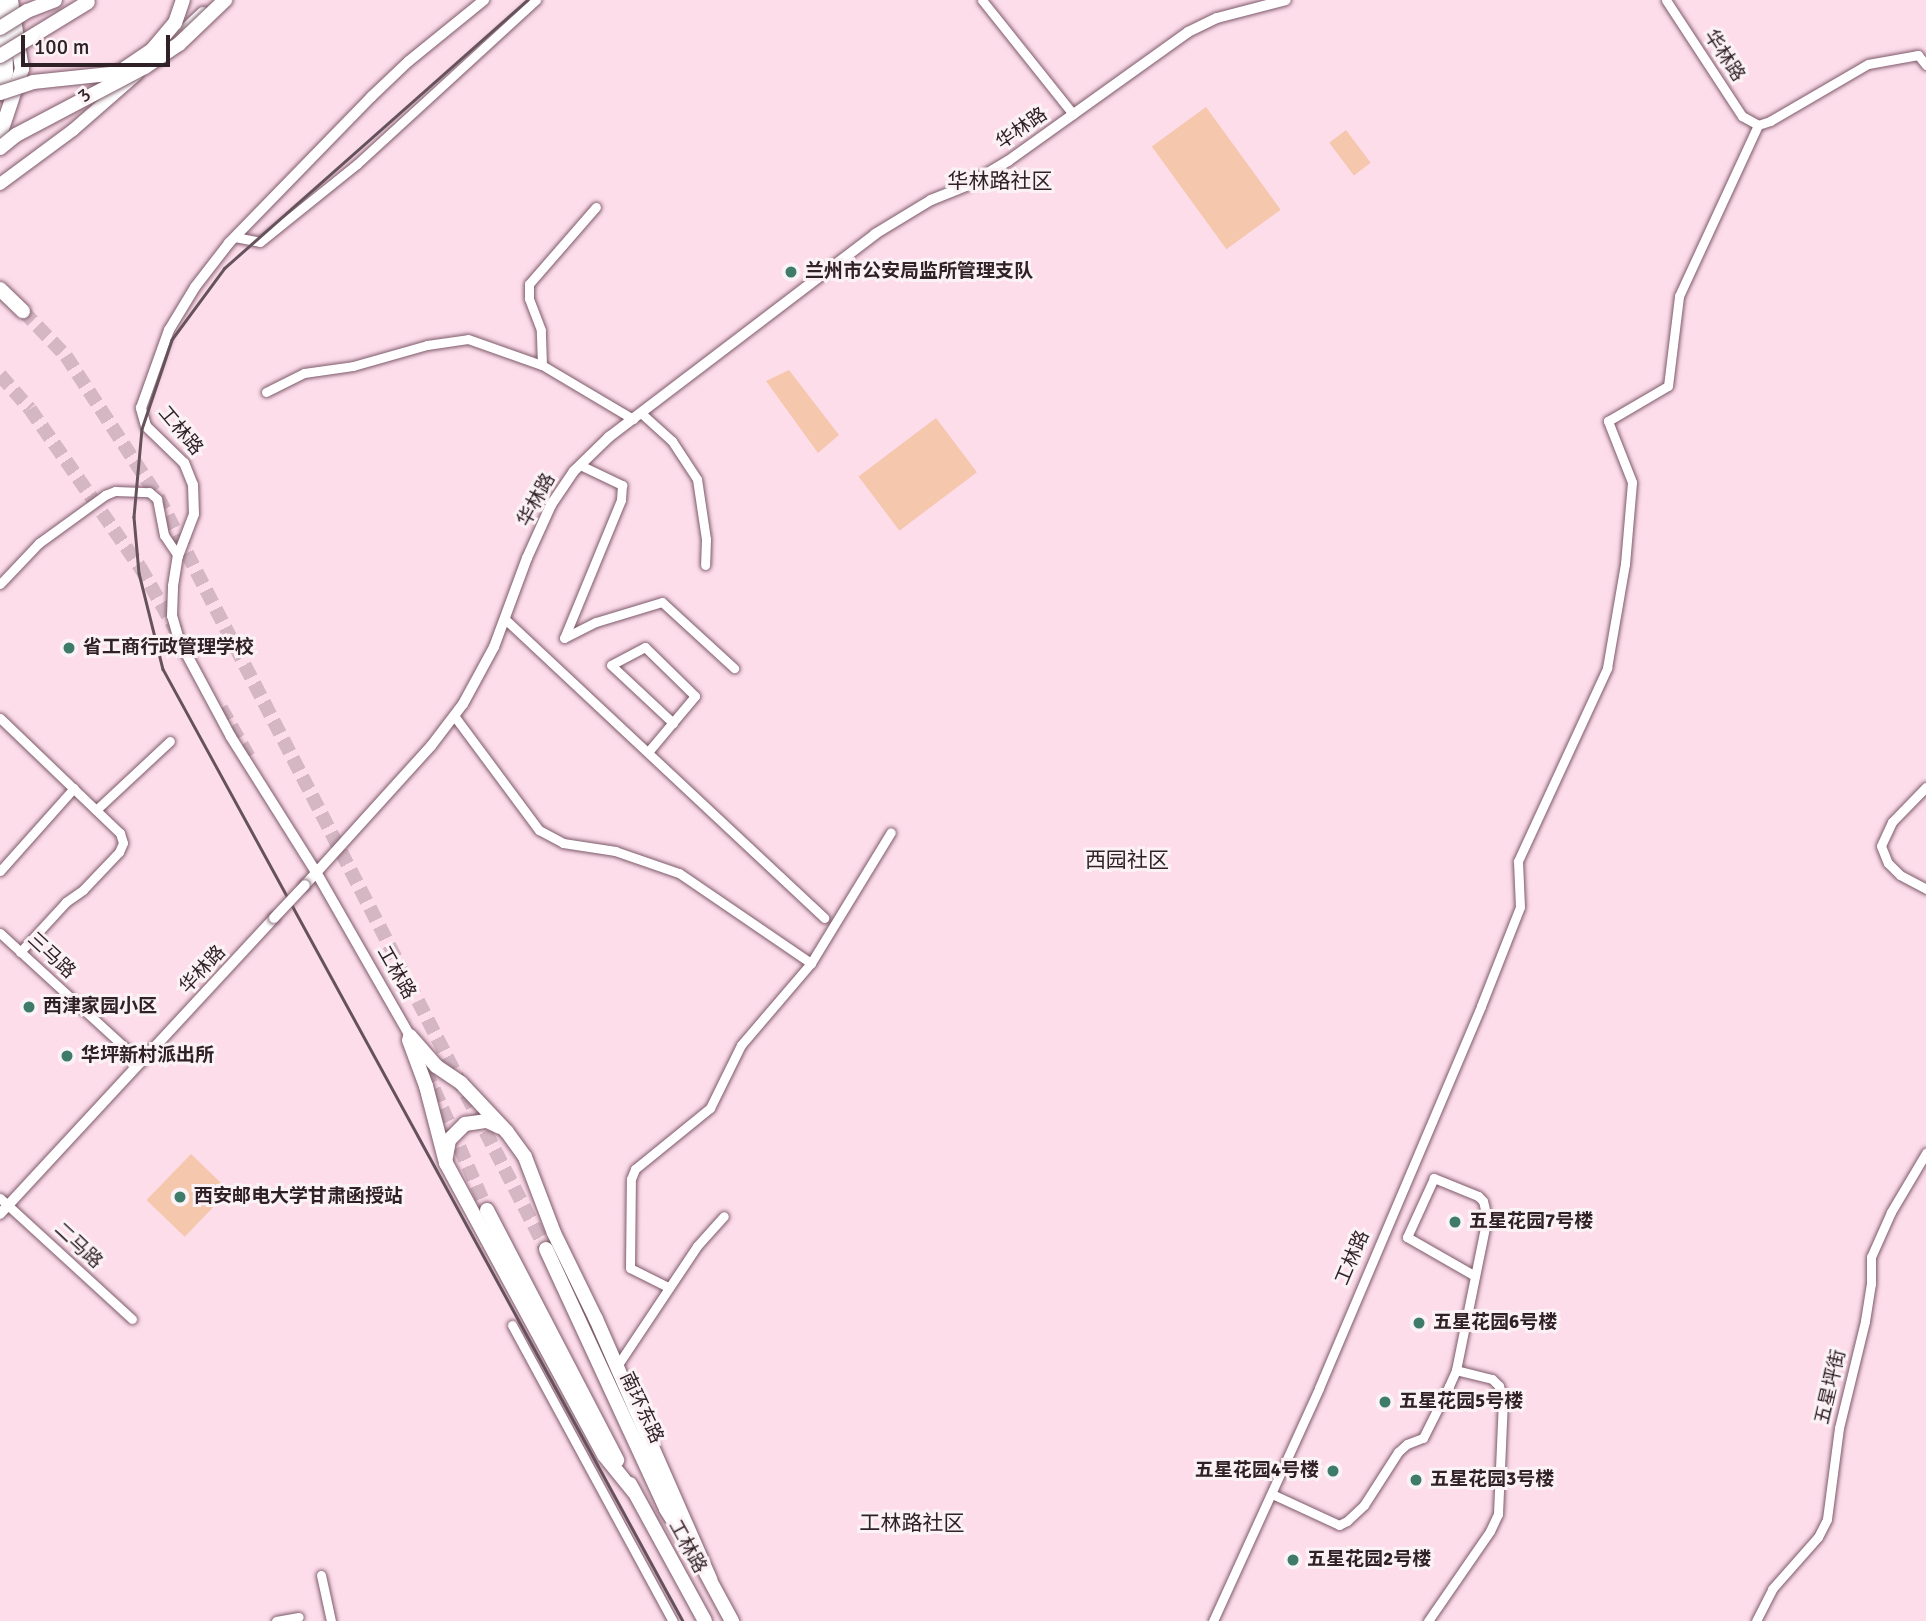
<!DOCTYPE html>
<meta charset="utf-8">
<style>
body{margin:0}
#map{position:relative;width:1926px;height:1621px;overflow:hidden;background:#feddeb;font-family:Signika,"Noto Sans SC",sans-serif}
div>[style]{position:absolute}
[style*='--x']{left:calc(var(--x)*1px);top:calc(var(--y)*1px);width:calc(var(--w)*1px);rotate:calc(var(--a)*1deg)}
.green>*{inset:0;background:#f5c7ad;transform-origin:0 0}
.trunk-tunnel>*{height:14px;margin-top:-7px;transform-origin:0;background:repeating-linear-gradient(90deg,#d5b7c4 0 14px,transparent 0 21px)}
.roads{filter:drop-shadow(0 0 2px #7d5a69) drop-shadow(0 0 2px #7d5a69)}
.minor>*{height:9px;margin:-4.5px;padding:0 4.5px;transform-origin:4.5px;border-radius:4.5px;background:#fff}
.tertiary>*{height:10px;margin:-5px;padding:0 5px;transform-origin:5px;border-radius:5px;background:#fff}
.secondary>*{height:12px;margin:-6px;padding:0 6px;transform-origin:6px;border-radius:6px;background:#fff}
.trunk>*{height:14px;margin:-7px;padding:0 7px;transform-origin:7px;border-radius:7px;background:#fff}
.rail>*{height:2.5px;margin:-1.25px;padding:0 1.25px;transform-origin:1.25px;border-radius:1.25px;background:#65525a}
.bridges{filter:drop-shadow(0 0 2px #7d5a69) drop-shadow(0 0 2px #7d5a69)}
.tertiary-bridge>*{height:10px;margin:-5px;padding:0 5px;transform-origin:5px;border-radius:5px;background:#fff}
.trunk-bridge>*{height:14px;margin:-7px;padding:0 7px;transform-origin:7px;border-radius:7px;background:#fff}
.dots>*{width:19px;height:19px;translate:-50% -50%;box-sizing:border-box;border:4px solid #fbf2f5;border-radius:50%}
span{translate:-50% -50%;white-space:nowrap;text-align:center;line-height:1.15;-webkit-text-stroke:6px #fbf2f5;paint-order:stroke}
.street-label{font-size:19px;color:#302127}
.poi-label{font-size:19px;color:#302127;font-weight:700}
.left{translate:0 -50%;text-align:left}
.right{translate:-100% -50%;text-align:right}
.neighbourhood-label{font-size:21px;color:#302127}
.scale{position:absolute;left:21px;top:35px;width:149px;height:32px;box-sizing:border-box;border:4px solid #302127;border-top:0;padding-left:9px;font-size:21px;line-height:24px;white-space:nowrap;color:#302127;-webkit-text-stroke:5px #fbf2f5;paint-order:stroke}
</style>
<div id="map">
<div class="green">
<div style="left:1206px;top:107px;width:127px;height:67px;rotate:54deg"></div>
<div style="left:1346px;top:130px;width:41px;height:21px;rotate:53deg"></div>
<div style="clip-path:polygon(789px 370px,839px 435px,818px 453px,766px 381px)"></div>
<div style="left:936px;top:418px;width:68px;height:97px;rotate:53deg"></div>
<div style="left:191px;top:1154px;width:53px;height:64px;rotate:44deg"></div>
</div>
<div class="trunk-tunnel">
<div style="--x:23;--y:311;--w:62;--a:46.3"></div>
<div style="--x:66;--y:356;--w:168;--a:56.9"></div>
<div style="--x:158;--y:497;--w:846;--a:62.71"></div>
<div style="--x:0;--y:375;--w:45;--a:48.6"></div>
<div style="--x:30;--y:409;--w:193;--a:55.2"></div>
<div style="--x:140;--y:567;--w:73;--a:60.3"></div>
<div style="--x:221;--y:708;--w:56;--a:60.3"></div>
<div style="--x:417;--y:1051;--w:174;--a:66.2"></div>
</div>
<div class="roads">
<div class="minor">
<div style="--x:982;--y:0;--w:146;--a:51.4"></div>
<div style="--x:1666;--y:0;--w:139;--a:56.8"></div>
<div style="--x:1742;--y:116;--w:18;--a:29"></div>
<div style="--x:235;--y:237;--w:25;--a:11"></div>
<div style="--x:260;--y:242;--w:124;--a:-38.8"></div>
<div style="--x:357;--y:164;--w:243;--a:-42.5"></div>
<div style="--x:542;--y:365;--w:35;--a:-92"></div>
<div style="--x:541;--y:330;--w:34;--a:-111"></div>
<div style="--x:529;--y:298;--w:14;--a:-90"></div>
<div style="--x:529;--y:284;--w:102;--a:-49"></div>
<div style="--x:266;--y:392;--w:42;--a:-26.6"></div>
<div style="--x:304;--y:373;--w:49;--a:-8.1"></div>
<div style="--x:353;--y:366;--w:77;--a:-15.8"></div>
<div style="--x:427;--y:345;--w:41;--a:-8.3"></div>
<div style="--x:468;--y:339;--w:78;--a:19.4"></div>
<div style="--x:542;--y:365;--w:106;--a:30.7"></div>
<div style="--x:641;--y:413;--w:42;--a:42.1"></div>
<div style="--x:672;--y:441;--w:45;--a:56.7"></div>
<div style="--x:697;--y:479;--w:61;--a:81.5"></div>
<div style="--x:706;--y:539;--w:26;--a:92"></div>
<div style="--x:580;--y:465;--w:47;--a:25.5"></div>
<div style="--x:622;--y:485;--w:15;--a:94"></div>
<div style="--x:621;--y:500;--w:149;--a:112.4"></div>
<div style="--x:564;--y:638;--w:36;--a:-27"></div>
<div style="--x:596;--y:622;--w:69;--a:-16.9"></div>
<div style="--x:662;--y:602;--w:98;--a:42.5"></div>
<div style="--x:0;--y:584;--w:57;--a:-46.4"></div>
<div style="--x:39;--y:543;--w:82;--a:-36"></div>
<div style="--x:105;--y:495;--w:11;--a:-22"></div>
<div style="--x:115;--y:491;--w:34;--a:2"></div>
<div style="--x:149;--y:492;--w:11;--a:41"></div>
<div style="--x:157;--y:499;--w:37;--a:79"></div>
<div style="--x:164;--y:535;--w:25;--a:56"></div>
<div style="--x:506;--y:620;--w:436;--a:43.1"></div>
<div style="--x:455;--y:717;--w:141;--a:53.4"></div>
<div style="--x:539;--y:830;--w:27;--a:28"></div>
<div style="--x:563;--y:843;--w:53;--a:8.7"></div>
<div style="--x:615;--y:851;--w:68;--a:19"></div>
<div style="--x:679;--y:873;--w:160;--a:34.3"></div>
<div style="--x:0;--y:718;--w:166;--a:43.8"></div>
<div style="--x:120;--y:833;--w:10;--a:73"></div>
<div style="--x:123;--y:843;--w:10;--a:114"></div>
<div style="--x:119;--y:852;--w:52;--a:133.5"></div>
<div style="--x:83;--y:890;--w:21;--a:145"></div>
<div style="--x:66;--y:902;--w:68;--a:132.6"></div>
<div style="--x:648;--y:752;--w:73;--a:-50"></div>
<div style="--x:695;--y:696;--w:70;--a:-135.6"></div>
<div style="--x:645;--y:647;--w:38;--a:152"></div>
<div style="--x:611;--y:665;--w:85;--a:43.1"></div>
<div style="--x:1926;--y:787;--w:49;--a:134.2"></div>
<div style="--x:1892;--y:822;--w:26;--a:115"></div>
<div style="--x:1881;--y:846;--w:18;--a:68"></div>
<div style="--x:1888;--y:863;--w:17;--a:45"></div>
<div style="--x:1900;--y:875;--w:30;--a:28"></div>
<div style="--x:96;--y:810;--w:101;--a:-43"></div>
<div style="--x:0;--y:871;--w:111;--a:-48.3"></div>
<div style="--x:0;--y:933;--w:191;--a:42.5"></div>
<div style="--x:0;--y:1198;--w:179;--a:42.5"></div>
<div style="--x:668;--y:1287;--w:42;--a:-153.4"></div>
<div style="--x:630;--y:1268;--w:89;--a:-89.4"></div>
<div style="--x:631;--y:1179;--w:11;--a:-68"></div>
<div style="--x:635;--y:1169;--w:97;--a:-39.1"></div>
<div style="--x:710;--y:1108;--w:70;--a:-63.8"></div>
<div style="--x:741;--y:1045;--w:108;--a:-49.5"></div>
<div style="--x:811;--y:963;--w:153;--a:-58.6"></div>
<div style="--x:512;--y:1325;--w:337;--a:61.5"></div>
<div style="--x:617;--y:1366;--w:144;--a:-56.3"></div>
<div style="--x:697;--y:1246;--w:40;--a:-48"></div>
<div style="--x:1272;--y:1494;--w:74;--a:24.8"></div>
<div style="--x:1339;--y:1525;--w:9;--a:-27"></div>
<div style="--x:1347;--y:1521;--w:23;--a:-43"></div>
<div style="--x:1364;--y:1505;--w:63;--a:-57.3"></div>
<div style="--x:1398;--y:1452;--w:12;--a:-42"></div>
<div style="--x:1407;--y:1444;--w:17;--a:-21"></div>
<div style="--x:1423;--y:1438;--w:58;--a:-63.4"></div>
<div style="--x:1449;--y:1386;--w:17;--a:-66"></div>
<div style="--x:1456;--y:1370;--w:155;--a:-78.5"></div>
<div style="--x:1487;--y:1218;--w:17;--a:-103"></div>
<div style="--x:1483;--y:1201;--w:7;--a:-135"></div>
<div style="--x:1478;--y:1196;--w:48;--a:-157.8"></div>
<div style="--x:1434;--y:1178;--w:65;--a:114.6"></div>
<div style="--x:1407;--y:1237;--w:78;--a:29.8"></div>
<div style="--x:321;--y:1575;--w:47;--a:77.7"></div>
<div style="--x:276;--y:1621;--w:23;--a:-10"></div>
<div style="--x:1213;--y:1621;--w:256;--a:-65.5"></div>
<div style="--x:1319;--y:1388;--w:415;--a:-67"></div>
<div style="--x:1481;--y:1006;--w:106;--a:-68.5"></div>
<div style="--x:1520;--y:907;--w:46;--a:-92.5"></div>
<div style="--x:1518;--y:861;--w:213;--a:-65.2"></div>
<div style="--x:1607;--y:668;--w:106;--a:-80.2"></div>
<div style="--x:1625;--y:564;--w:82;--a:-85.1"></div>
<div style="--x:1632;--y:482;--w:66;--a:-111.5"></div>
<div style="--x:1608;--y:421;--w:69;--a:-30.3"></div>
<div style="--x:1668;--y:386;--w:91;--a:-83"></div>
<div style="--x:1679;--y:296;--w:188;--a:-65.2"></div>
<div style="--x:1758;--y:125;--w:13;--a:-18"></div>
<div style="--x:1770;--y:121;--w:113;--a:-30.2"></div>
<div style="--x:1868;--y:64;--w:51;--a:-10.2"></div>
<div style="--x:1918;--y:55;--w:13;--a:51"></div>
<div style="--x:1428;--y:1621;--w:109;--a:-55.4"></div>
<div style="--x:1490;--y:1531;--w:19;--a:-65"></div>
<div style="--x:1498;--y:1514;--w:115;--a:-87.5"></div>
<div style="--x:1503;--y:1399;--w:14;--a:-107"></div>
<div style="--x:1499;--y:1386;--w:10;--a:-135"></div>
<div style="--x:1492;--y:1379;--w:37;--a:-166"></div>
<div style="--x:1756;--y:1621;--w:36;--a:-63"></div>
<div style="--x:1772;--y:1589;--w:69;--a:-48.5"></div>
<div style="--x:1818;--y:1537;--w:20;--a:-63"></div>
<div style="--x:1827;--y:1519;--w:92;--a:-82.5"></div>
<div style="--x:1839;--y:1428;--w:110;--a:-76.3"></div>
<div style="--x:1865;--y:1321;--w:37;--a:-81"></div>
<div style="--x:1871;--y:1284;--w:27;--a:-90"></div>
<div style="--x:1871;--y:1257;--w:49;--a:-66"></div>
<div style="--x:1891;--y:1212;--w:69;--a:-59.3"></div>
</div>
<div class="tertiary">
<div style="--x:305;--y:885;--w:188;--a:-47.8"></div>
<div style="--x:431;--y:746;--w:53;--a:-52.7"></div>
<div style="--x:463;--y:704;--w:65;--a:-61.5"></div>
<div style="--x:494;--y:647;--w:95;--a:-69.7"></div>
<div style="--x:527;--y:558;--w:58;--a:-65.6"></div>
<div style="--x:551;--y:505;--w:41;--a:-55.9"></div>
<div style="--x:574;--y:471;--w:49;--a:-44.2"></div>
<div style="--x:609;--y:437;--w:335;--a:-37.3"></div>
<div style="--x:875;--y:234;--w:66;--a:-31.3"></div>
<div style="--x:931;--y:200;--w:38;--a:-22"></div>
<div style="--x:966;--y:186;--w:49;--a:-30.8"></div>
<div style="--x:1008;--y:161;--w:221;--a:-35.6"></div>
<div style="--x:1188;--y:32;--w:32;--a:-26"></div>
<div style="--x:1217;--y:18;--w:71;--a:-14.6"></div>
<div style="--x:410;--y:1036;--w:189;--a:-119.8"></div>
<div style="--x:316;--y:872;--w:160;--a:-122.2"></div>
<div style="--x:231;--y:737;--w:110;--a:-118.2"></div>
<div style="--x:179;--y:640;--w:25;--a:-106"></div>
<div style="--x:172;--y:616;--w:30;--a:-88"></div>
<div style="--x:173;--y:586;--w:30;--a:-81"></div>
<div style="--x:178;--y:556;--w:45;--a:-69.1"></div>
<div style="--x:194;--y:514;--w:29;--a:-92"></div>
<div style="--x:193;--y:485;--w:24;--a:-112"></div>
<div style="--x:184;--y:463;--w:53;--a:-135.8"></div>
<div style="--x:146;--y:426;--w:19;--a:-106"></div>
<div style="--x:141;--y:408;--w:83;--a:-70.3"></div>
<div style="--x:169;--y:330;--w:50;--a:-58.8"></div>
<div style="--x:195;--y:287;--w:56;--a:-52.3"></div>
<div style="--x:229;--y:243;--w:204;--a:-45.8"></div>
<div style="--x:371;--y:97;--w:52;--a:-43.5"></div>
<div style="--x:409;--y:61;--w:97;--a:-39.1"></div>
<div style="--x:0;--y:1214;--w:403;--a:-47.2"></div>
</div>
<div class="secondary">
<div style="--x:160;--y:53;--w:59;--a:-42.9"></div>
<div style="--x:0;--y:184;--w:91;--a:-36.5"></div>
<div style="--x:73;--y:130;--w:84;--a:-41.1"></div>
</div>
<div class="trunk">
<div style="--x:0;--y:4;--w:26;--a:79"></div>
<div style="--x:5;--y:30;--w:42;--a:88.6"></div>
<div style="--x:6;--y:72;--w:22;--a:106"></div>
<div style="--x:0;--y:135;--w:70;--a:-71.6"></div>
<div style="--x:22;--y:69;--w:70;--a:-99.1"></div>
<div style="--x:0;--y:289;--w:32;--a:44"></div>
<div style="--x:410;--y:1036;--w:40;--a:49"></div>
<div style="--x:436;--y:1066;--w:30;--a:34"></div>
<div style="--x:461;--y:1083;--w:67;--a:46.8"></div>
<div style="--x:507;--y:1132;--w:31;--a:54"></div>
<div style="--x:525;--y:1157;--w:81;--a:69.1"></div>
<div style="--x:554;--y:1233;--w:96;--a:64"></div>
<div style="--x:596;--y:1319;--w:284;--a:66.3"></div>
<div style="--x:409;--y:1040;--w:49;--a:69.7"></div>
<div style="--x:426;--y:1086;--w:80;--a:75.4"></div>
<div style="--x:446;--y:1163;--w:332;--a:61.6"></div>
<div style="--x:604;--y:1455;--w:48;--a:51"></div>
<div style="--x:446;--y:1157;--w:17;--a:-80"></div>
<div style="--x:449;--y:1140;--w:23;--a:-45"></div>
<div style="--x:465;--y:1124;--w:22;--a:-8"></div>
<div style="--x:487;--y:1121;--w:14;--a:25"></div>
<div style="--x:487;--y:1210;--w:282;--a:62.5"></div>
<div style="--x:546;--y:1249;--w:286;--a:65.2"></div>
<div style="--x:666;--y:1509;--w:34;--a:58"></div>
<div style="--x:630;--y:1484;--w:156;--a:61.3"></div>
<div style="--x:706;--y:1573;--w:55;--a:61.6"></div>
</div>
</div>
<div class="rail">
<div style="--x:528;--y:0;--w:405;--a:138.5"></div>
<div style="--x:225;--y:268;--w:89;--a:126.4"></div>
<div style="--x:172;--y:340;--w:94;--a:108.6"></div>
<div style="--x:142;--y:429;--w:88;--a:95.2"></div>
<div style="--x:134;--y:517;--w:56;--a:84.9"></div>
<div style="--x:139;--y:573;--w:99;--a:76"></div>
<div style="--x:163;--y:669;--w:1085;--a:61.36"></div>
</div>
<div class="bridges">
<div class="tertiary-bridge">
<div style="--x:274;--y:918;--w:45;--a:-46.8"></div>
</div>
<div class="trunk-bridge">
<div style="--x:0;--y:28;--w:32;--a:-32"></div>
<div style="--x:27;--y:11;--w:30;--a:-21"></div>
<div style="--x:0;--y:56;--w:103;--a:-31.5"></div>
<div style="--x:0;--y:93;--w:35;--a:-18"></div>
<div style="--x:33;--y:82;--w:85;--a:-6"></div>
<div style="--x:118;--y:73;--w:41;--a:-34.1"></div>
<div style="--x:152;--y:50;--w:35;--a:-50"></div>
<div style="--x:175;--y:23;--w:24;--a:-71"></div>
<div style="--x:0;--y:148;--w:21;--a:-39"></div>
<div style="--x:16;--y:135;--w:146;--a:-27.8"></div>
<div style="--x:145;--y:67;--w:41;--a:-34.1"></div>
<div style="--x:179;--y:44;--w:64;--a:-43.7"></div>
</div>
</div>
<div class="dots">
<div style="left:791px;top:272px;background:#3e7c69"></div>
<div style="left:69px;top:648px;background:#3e7c69"></div>
<div style="left:29px;top:1007px;background:#3e7c69"></div>
<div style="left:67px;top:1056px;background:#3e7c69"></div>
<div style="left:180px;top:1197px;background:#3e7c69"></div>
<div style="left:1455px;top:1222px;background:#3e7c69"></div>
<div style="left:1419px;top:1323px;background:#3e7c69"></div>
<div style="left:1385px;top:1402px;background:#3e7c69"></div>
<div style="left:1333px;top:1471px;background:#3e7c69"></div>
<div style="left:1416px;top:1480px;background:#3e7c69"></div>
<div style="left:1293px;top:1560px;background:#3e7c69"></div>
</div>
<div class="street-label">
<span style="left:1724px;top:56px;rotate:57deg">华林路</span>
<span style="left:85px;top:96px;rotate:-40deg">3</span>
<span style="left:1022px;top:129px;rotate:-35deg">华林路</span>
<span style="left:180px;top:431px;rotate:50deg">工林路</span>
<span style="left:537px;top:500px;rotate:-61deg">华林路</span>
<span style="left:51px;top:956px;rotate:43deg">三马路</span>
<span style="left:203px;top:970px;rotate:-47deg">华林路</span>
<span style="left:396px;top:973px;rotate:60deg">工林路</span>
<span style="left:78px;top:1246px;rotate:43deg">二马路</span>
<span style="left:1353px;top:1258px;rotate:-67deg">工林路</span>
<span style="left:1831px;top:1387px;rotate:-77deg">五星坪街</span>
<span style="left:641px;top:1408px;rotate:65deg">南环东路</span>
<span style="left:687px;top:1547px;rotate:61deg">工林路</span>
</div>
<div class="poi-label">
<span class="left" style="left:805px;top:272px">兰州市公安局监所管理支队</span>
<span class="left" style="left:83px;top:648px">省工商行政管理学校</span>
<span class="left" style="left:43px;top:1007px">西津家园小区</span>
<span class="left" style="left:81px;top:1056px">华坪新村派出所</span>
<span class="left" style="left:194px;top:1197px">西安邮电大学甘肃函授站</span>
<span class="left" style="left:1469px;top:1222px">五星花园7号楼</span>
<span class="left" style="left:1433px;top:1323px">五星花园6号楼</span>
<span class="left" style="left:1399px;top:1402px">五星花园5号楼</span>
<span class="right" style="left:1319px;top:1471px">五星花园4号楼</span>
<span class="left" style="left:1430px;top:1480px">五星花园3号楼</span>
<span class="left" style="left:1307px;top:1560px">五星花园2号楼</span>
</div>
<div class="neighbourhood-label">
<span style="left:1000px;top:181px">华林路社区</span>
<span style="left:1127px;top:860px">西园社区</span>
<span style="left:912px;top:1523px">工林路社区</span>
</div>
<div class="scale">100 m</div>
</div>
